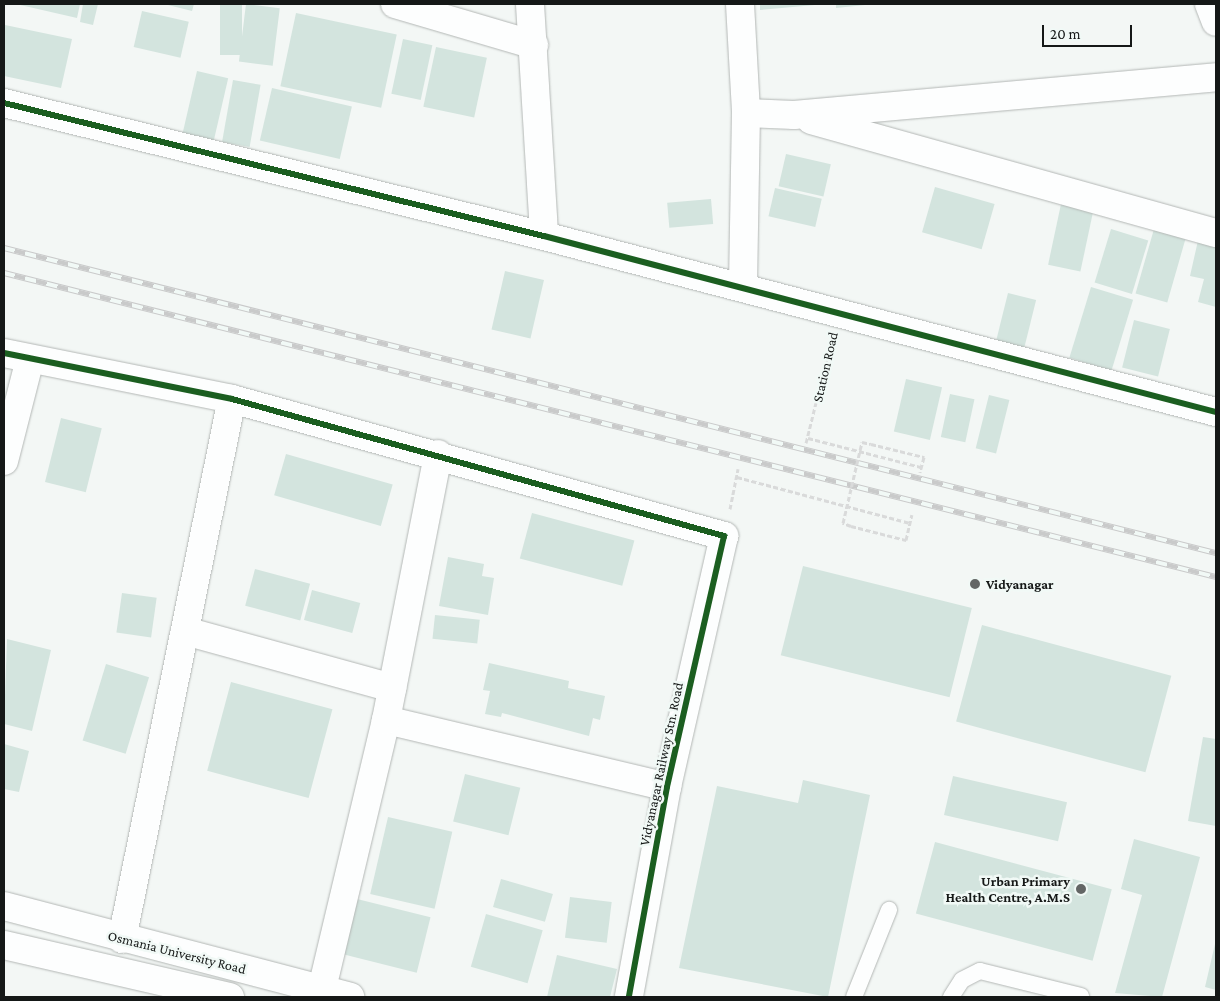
<!DOCTYPE html>
<style>
body{margin:0}
#map{position:relative;width:1220px;height:1001px;overflow:hidden;background:#f3f7f5;font-family:"Crimson Pro",serif}
div>[style]{position:absolute}
[style*='--x']{left:calc(var(--x)*1px);top:calc(var(--y)*1px);width:calc(var(--w)*1px);rotate:calc(var(--a)*1deg)}
.building>*{inset:0;background:#d3e4de;transform-origin:0 0}
.path>*{height:3px;margin-top:-1.5px;transform-origin:0;background:repeating-linear-gradient(90deg,#d9dada 0 5px,transparent 0 7.5px)}
.roads{filter:drop-shadow(0 0 1px #b3b7b5) drop-shadow(0 0 1px #b3b7b5)}
.service>*{height:16px;margin:-8px;padding:0 8px;transform-origin:8px;border-radius:8px;background:#fdfefe}
.minor>*{height:28px;margin:-14px;padding:0 14px;transform-origin:14px;border-radius:14px;background:#fdfefe}
.secondary>*{height:28px;margin:-14px;padding:0 14px;transform-origin:14px;border-radius:14px;background:#fdfefe}
.rail>*{height:5.5px;margin-top:-2.75px;transform-origin:0;background:repeating-linear-gradient(90deg,#f1f9f6 0 11px,#c9caca 0 22px);box-sizing:border-box;border-block:1px solid #c9caca}
.path-bridge>*{height:3px;margin-top:-1.5px;transform-origin:0;background:repeating-linear-gradient(90deg,#d9dada 0 5px,transparent 0 7.5px)}
.cycleway>*{height:6px;margin:-3px;padding:0 3px;transform-origin:3px;border-radius:3px;background:#1b5e20}
.dots>*{width:14px;height:14px;translate:-50% -50%;box-sizing:border-box;border:2px solid #f1f9f6;border-radius:50%}
span{translate:-50% -50%;white-space:nowrap;text-align:center;line-height:1.15;-webkit-text-stroke:5px #f1f9f6;paint-order:stroke}
.street-label{font-size:14px;color:#151817}
.poi-label{font-size:14px;color:#151817;font-weight:700}
.left{translate:0 -50%;text-align:left}
.right{translate:-100% -50%;text-align:right}
.frame{position:absolute;inset:0;border:5px solid #151817;pointer-events:none}
.scale{position:absolute;left:1042px;top:25px;width:90px;height:22px;box-sizing:border-box;border:2px solid #151817;border-top:0;padding-left:6px;font-size:15px;line-height:18px;white-space:nowrap;color:#151817;-webkit-text-stroke:4px #f1f9f6;paint-order:stroke}
</style>
<div id="map">
<div class="building">
<div style="clip-path:polygon(16px 4px,80px 4px,77px 18px)"></div>
<div style="clip-path:polygon(83px 4px,98px 4px,93px 25px,80px 22px)"></div>
<div style="clip-path:polygon(164px 4px,194px 4px,192px 11px)"></div>
<div style="left:220px;top:4px;width:22px;height:51px"></div>
<div style="left:246px;top:4px;width:34px;height:58px;rotate:7deg"></div>
<div style="clip-path:polygon(760px 4px,815px 4px,815px 5px,760px 10px)"></div>
<div style="clip-path:polygon(836px 4px,865px 4px,865px 5px,836px 8px)"></div>
<div style="left:142px;top:11px;width:48px;height:37px;rotate:13deg"></div>
<div style="left:296px;top:13px;width:103px;height:75px;rotate:12deg"></div>
<div style="clip-path:polygon(5px 25px,72px 39px,61px 88px,4px 76px)"></div>
<div style="left:403px;top:39px;width:30px;height:56px;rotate:12deg"></div>
<div style="left:436px;top:47px;width:52px;height:61px;rotate:12deg"></div>
<div style="left:197px;top:71px;width:32px;height:65px;rotate:13deg"></div>
<div style="left:233px;top:80px;width:28px;height:63px;rotate:10deg"></div>
<div style="left:272px;top:88px;width:82px;height:54px;rotate:13deg"></div>
<div style="left:786px;top:154px;width:46px;height:33px;rotate:13deg"></div>
<div style="left:935px;top:187px;width:62px;height:47px;rotate:16deg"></div>
<div style="left:775px;top:188px;width:48px;height:29px;rotate:13deg"></div>
<div style="left:711px;top:199px;width:25px;height:44px;rotate:85deg"></div>
<div style="left:1061px;top:204px;width:33px;height:62px;rotate:12deg"></div>
<div style="left:1111px;top:229px;width:39px;height:56px;rotate:17deg"></div>
<div style="left:1154px;top:229px;width:33px;height:67px;rotate:16deg"></div>
<div style="clip-path:polygon(1199px 236px,1216px 241px,1216px 307px,1198px 302px,1204px 279px,1190px 276px)"></div>
<div style="left:505px;top:271px;width:40px;height:60px;rotate:13deg"></div>
<div style="left:1091px;top:287px;width:44px;height:74px;rotate:17deg"></div>
<div style="left:1008px;top:293px;width:29px;height:53px;rotate:14deg"></div>
<div style="left:1134px;top:320px;width:37px;height:49px;rotate:14deg"></div>
<div style="left:906px;top:379px;width:37px;height:54px;rotate:13deg"></div>
<div style="left:950px;top:394px;width:25px;height:44px;rotate:12deg"></div>
<div style="left:989px;top:395px;width:21px;height:55px;rotate:14deg"></div>
<div style="left:61px;top:418px;width:42px;height:66px;rotate:14deg"></div>
<div style="left:286px;top:454px;width:111px;height:43px;rotate:16deg"></div>
<div style="left:532px;top:513px;width:106px;height:47px;rotate:15deg"></div>
<div style="clip-path:polygon(448px 557px,484px 564px,482px 576px,494px 578px,488px 615px,439px 606px)"></div>
<div style="left:803px;top:566px;width:174px;height:92px;rotate:14deg"></div>
<div style="left:255px;top:569px;width:57px;height:38px;rotate:15deg"></div>
<div style="left:312px;top:590px;width:50px;height:31px;rotate:15deg"></div>
<div style="left:122px;top:593px;width:35px;height:40px;rotate:8deg"></div>
<div style="left:435px;top:615px;width:45px;height:24px;rotate:6deg"></div>
<div style="left:982px;top:625px;width:196px;height:100px;rotate:15deg"></div>
<div style="clip-path:polygon(7px 639px,51px 650px,32px 731px,4px 724px)"></div>
<div style="clip-path:polygon(489px 663px,569px 681px,568px 688px,605px 696px,600px 720px,593px 718px,589px 736px,502px 713px,501px 717px,485px 714px,490px 691px,483px 690px)"></div>
<div style="left:106px;top:664px;width:45px;height:80px;rotate:17deg"></div>
<div style="left:231px;top:682px;width:105px;height:92px;rotate:15deg"></div>
<div style="clip-path:polygon(1203px 737px,1216px 739px,1216px 826px,1188px 821px)"></div>
<div style="clip-path:polygon(4px 744px,29px 751px,19px 792px,4px 789px)"></div>
<div style="left:465px;top:774px;width:57px;height:49px;rotate:14deg"></div>
<div style="left:953px;top:776px;width:117px;height:40px;rotate:13deg"></div>
<div style="clip-path:polygon(803px 780px,870px 795px,828px 997px,679px 968px,717px 786px,798px 803px)"></div>
<div style="left:388px;top:817px;width:66px;height:79px;rotate:13deg"></div>
<div style="clip-path:polygon(1134px 839px,1200px 857px,1162px 997px,1115px 993px,1142px 895px,1121px 889px)"></div>
<div style="left:935px;top:842px;width:183px;height:74px;rotate:15deg"></div>
<div style="left:501px;top:879px;width:54px;height:29px;rotate:16deg"></div>
<div style="left:349px;top:897px;width:84px;height:57px;rotate:14deg"></div>
<div style="left:570px;top:897px;width:42px;height:41px;rotate:7deg"></div>
<div style="left:486px;top:914px;width:59px;height:55px;rotate:16deg"></div>
<div style="clip-path:polygon(1215px 944px,1216px 944px,1216px 990px,1205px 987px)"></div>
<div style="clip-path:polygon(557px 955px,617px 969px,610px 997px,547px 997px)"></div>
</div>
<div class="path">
<div style="--x:808;--y:438;--w:117;--a:14.4"></div>
<div style="--x:806;--y:443;--w:104;--a:-76.1"></div>
<div style="--x:871;--y:444;--w:55;--a:13.8"></div>
<div style="--x:924;--y:457;--w:16;--a:105"></div>
<div style="--x:737;--y:477;--w:179;--a:14.9"></div>
<div style="--x:730;--y:509;--w:41;--a:-78.7"></div>
<div style="--x:851;--y:526;--w:57;--a:14.3"></div>
<div style="--x:906;--y:540;--w:26;--a:-77"></div>
</div>
<div class="roads">
<div class="service">
<div style="--x:854;--y:997;--w:94;--a:-68.1"></div>
<div style="--x:951;--y:997;--w:20;--a:-57"></div>
<div style="--x:962;--y:980;--w:20;--a:-27"></div>
<div style="--x:980;--y:971;--w:104;--a:13.9"></div>
</div>
<div class="minor">
<div style="--x:395;--y:4;--w:145;--a:16.4"></div>
<div style="--x:530;--y:4;--w:232;--a:86.5"></div>
<div style="--x:740;--y:4;--w:109;--a:86.8"></div>
<div style="--x:746;--y:113;--w:174;--a:91"></div>
<div style="--x:1209;--y:4;--w:19;--a:69"></div>
<div style="--x:4;--y:103;--w:556;--a:13.84"></div>
<div style="--x:544;--y:236;--w:695;--a:14.68"></div>
<div style="--x:746;--y:113;--w:48;--a:2.4"></div>
<div style="--x:794;--y:115;--w:424;--a:-5.1"></div>
<div style="--x:811;--y:120;--w:420;--a:15.6"></div>
<div style="--x:4;--y:353;--w:233;--a:11.4"></div>
<div style="--x:232;--y:399;--w:511;--a:15.56"></div>
<div style="--x:724;--y:536;--w:257;--a:102.8"></div>
<div style="--x:667;--y:787;--w:213;--a:100.3"></div>
<div style="--x:4;--y:461;--w:105;--a:-75.7"></div>
<div style="--x:185;--y:631;--w:215;--a:15.4"></div>
<div style="--x:386;--y:720;--w:289;--a:13.4"></div>
<div style="--x:122;--y:939;--w:551;--a:-78.49"></div>
<div style="--x:320;--y:997;--w:285;--a:-76.6"></div>
<div style="--x:386;--y:720;--w:271;--a:-78.9"></div>
</div>
<div class="secondary">
<div style="--x:4;--y:906;--w:358;--a:14.7"></div>
<div style="--x:4;--y:945;--w:232;--a:13"></div>
</div>
</div>
<div class="rail">
<div style="--x:4;--y:248;--w:1250;--a:14.13"></div>
<div style="--x:4;--y:273;--w:1250;--a:14.08"></div>
</div>
<div class="path-bridge">
<div style="--x:851;--y:526;--w:9;--a:-159"></div>
<div style="--x:843;--y:523;--w:83;--a:-76.8"></div>
<div style="--x:862;--y:442;--w:9;--a:13"></div>
</div>
<div class="cycleway">
<div style="--x:4;--y:103;--w:556;--a:13.84"></div>
<div style="--x:544;--y:236;--w:695;--a:14.68"></div>
<div style="--x:4;--y:353;--w:233;--a:11.4"></div>
<div style="--x:232;--y:399;--w:511;--a:15.56"></div>
<div style="--x:724;--y:536;--w:257;--a:102.8"></div>
<div style="--x:667;--y:787;--w:213;--a:100.3"></div>
</div>
<div class="dots">
<div style="left:975px;top:584px;background:#636665"></div>
<div style="left:1081px;top:889px;background:#636665"></div>
</div>
<div class="street-label">
<span style="left:825px;top:367px;rotate:-77deg">Station Road</span>
<span style="left:661px;top:764px;rotate:-78deg">Vidyanagar Railway Stn. Road</span>
<span style="left:177px;top:952px;rotate:14deg">Osmania University Road</span>
</div>
<div class="poi-label">
<span class="left" style="left:986px;top:584px">Vidyanagar</span>
<span class="right" style="left:1070px;top:889px">Urban Primary<br>Health Centre, A.M.S</span>
</div>
<div class="frame"></div>
<div class="scale">20 m</div>
</div>
